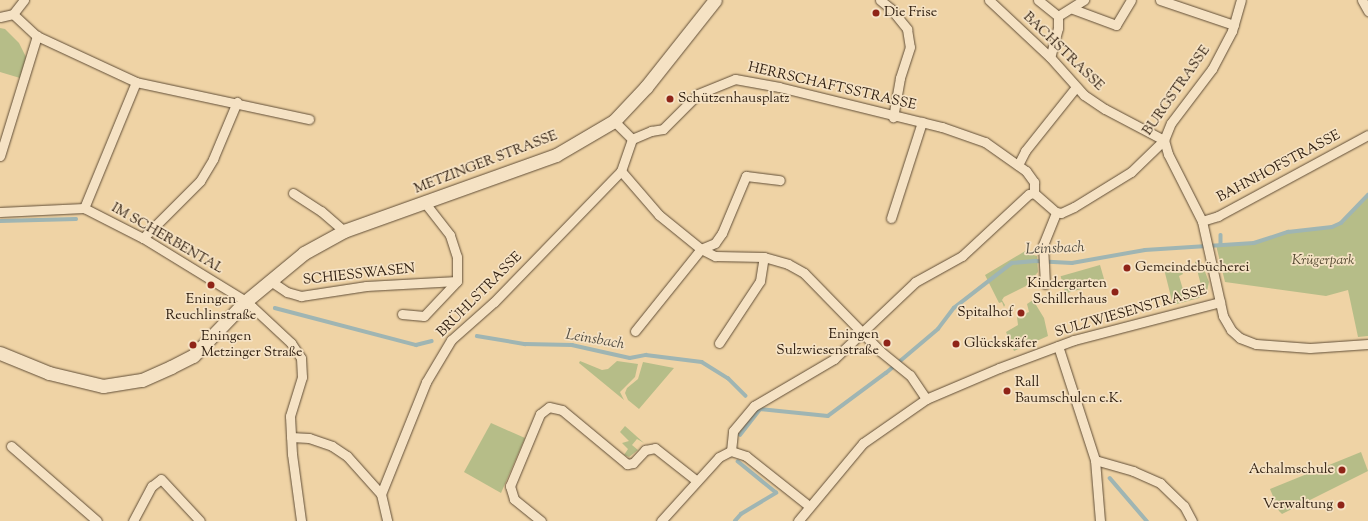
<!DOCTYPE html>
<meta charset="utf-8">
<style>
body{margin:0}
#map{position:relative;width:1368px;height:521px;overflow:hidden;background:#efd3a5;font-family:"Sorts Mill Goudy",serif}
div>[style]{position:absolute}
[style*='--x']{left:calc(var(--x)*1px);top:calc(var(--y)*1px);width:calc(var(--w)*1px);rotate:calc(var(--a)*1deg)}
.green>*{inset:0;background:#b6bd88;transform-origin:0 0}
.stream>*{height:3.5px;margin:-1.75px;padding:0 1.75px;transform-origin:1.75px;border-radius:1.75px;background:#9fb5b3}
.roads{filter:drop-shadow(0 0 1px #614e37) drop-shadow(0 0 1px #614e37)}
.minor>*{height:9px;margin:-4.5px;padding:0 4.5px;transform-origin:4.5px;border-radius:4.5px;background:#f5e2c4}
.secondary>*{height:13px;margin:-6.5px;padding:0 6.5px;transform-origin:6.5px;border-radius:6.5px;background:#f5e2c4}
.dots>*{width:11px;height:11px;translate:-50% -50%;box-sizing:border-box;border:2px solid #f5e2c4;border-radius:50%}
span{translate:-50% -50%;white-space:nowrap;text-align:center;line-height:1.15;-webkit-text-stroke:3.5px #f5e2c4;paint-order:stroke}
.poi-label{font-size:14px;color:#322112}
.left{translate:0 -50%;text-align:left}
.right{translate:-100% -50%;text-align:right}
.street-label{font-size:14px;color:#322112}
.park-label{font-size:14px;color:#534830;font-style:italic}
.water-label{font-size:15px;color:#534d42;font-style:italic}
</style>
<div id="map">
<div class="green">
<div style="clip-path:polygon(0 28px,5px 29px,19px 43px,26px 57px,20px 78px,0 72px)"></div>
<div style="clip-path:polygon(1368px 196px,1368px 336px,1358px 337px,1348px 290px,1326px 296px,1225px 282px,1216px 245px,1254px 244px,1288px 233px,1331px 228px,1342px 224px)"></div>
<div style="clip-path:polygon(1027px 250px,1030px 254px,1037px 256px,1038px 272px,1026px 286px,1004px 297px,1002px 300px,1005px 305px,1004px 307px,1002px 302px,999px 303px,985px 275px)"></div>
<div style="clip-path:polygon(1200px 259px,1209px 282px,1207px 291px,1199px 298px,1173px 305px,1164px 269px,1175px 266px,1177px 273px,1182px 272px,1183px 274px,1179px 276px,1184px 293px,1195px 291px,1202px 289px,1195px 262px)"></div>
<div style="left:1100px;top:265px;width:18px;height:41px;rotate:74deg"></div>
<div style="clip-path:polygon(1033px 300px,1044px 318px,1048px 336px,1014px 351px,1006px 332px,1018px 325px,1017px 317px,1029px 312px,1027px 304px)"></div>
<div style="clip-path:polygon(580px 361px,602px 370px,608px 369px,617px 361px,638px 364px,635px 377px,620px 392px,624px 400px,579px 363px)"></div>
<div style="clip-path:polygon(643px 362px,674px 368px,639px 409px,628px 400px,625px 393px,627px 388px,638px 379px)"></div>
<div style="clip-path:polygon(491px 423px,525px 438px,501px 493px,464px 472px)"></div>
<div style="clip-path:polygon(625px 426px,644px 443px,637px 439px,632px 445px,638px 450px,629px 457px,624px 455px,628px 449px,622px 443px,629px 441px,620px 432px)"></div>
<div style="clip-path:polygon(1361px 452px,1368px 471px,1282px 514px,1279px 511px,1270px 489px)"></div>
</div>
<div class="stream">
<div style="--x:0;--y:221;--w:76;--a:-1.5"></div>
<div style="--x:1221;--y:235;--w:8;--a:90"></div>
<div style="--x:275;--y:308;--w:146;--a:14.7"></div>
<div style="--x:416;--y:345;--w:16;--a:-14"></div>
<div style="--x:477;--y:336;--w:49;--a:9.5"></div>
<div style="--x:525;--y:344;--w:47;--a:1.2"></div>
<div style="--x:572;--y:345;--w:59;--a:12.6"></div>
<div style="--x:630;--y:358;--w:16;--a:-11"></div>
<div style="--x:646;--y:355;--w:56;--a:7.1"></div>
<div style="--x:702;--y:362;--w:31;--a:32"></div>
<div style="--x:728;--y:378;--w:25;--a:45"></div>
<div style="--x:740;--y:435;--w:33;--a:-52"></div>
<div style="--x:760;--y:409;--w:68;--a:5.9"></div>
<div style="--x:828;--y:416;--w:72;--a:-36.6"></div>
<div style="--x:886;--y:373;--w:68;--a:-40.2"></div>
<div style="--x:938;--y:329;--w:26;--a:-53"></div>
<div style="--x:954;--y:308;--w:73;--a:-37.8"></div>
<div style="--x:1012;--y:263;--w:23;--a:-5"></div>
<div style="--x:1035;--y:261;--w:37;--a:3"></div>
<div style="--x:1072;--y:263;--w:74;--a:-10.1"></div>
<div style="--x:1145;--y:250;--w:109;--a:-3.7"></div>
<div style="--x:1254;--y:243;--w:36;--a:-18"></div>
<div style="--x:1288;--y:232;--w:44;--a:-6.5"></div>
<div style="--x:1332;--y:227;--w:10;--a:-24"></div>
<div style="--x:1341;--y:223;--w:39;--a:-46"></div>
<div style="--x:1110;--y:478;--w:57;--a:49.3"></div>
<div style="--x:735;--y:521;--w:9;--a:-49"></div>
<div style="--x:741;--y:514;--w:41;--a:-31"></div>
<div style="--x:776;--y:493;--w:49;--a:-140.8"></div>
</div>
<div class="roads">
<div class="minor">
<div style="--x:880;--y:0;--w:14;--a:39"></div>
<div style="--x:891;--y:9;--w:26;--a:51"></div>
<div style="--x:907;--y:29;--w:18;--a:81"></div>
<div style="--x:910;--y:47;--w:33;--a:108"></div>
<div style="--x:900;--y:78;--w:40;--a:100"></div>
<div style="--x:989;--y:0;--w:83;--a:43.1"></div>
<div style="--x:1050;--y:57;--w:51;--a:48.2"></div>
<div style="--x:1084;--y:95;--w:25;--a:34"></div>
<div style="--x:1105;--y:109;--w:67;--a:27.7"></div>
<div style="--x:1038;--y:0;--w:26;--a:39"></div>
<div style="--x:1058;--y:16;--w:12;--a:90"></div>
<div style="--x:1058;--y:28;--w:30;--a:105"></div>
<div style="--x:1160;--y:0;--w:78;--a:18.7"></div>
<div style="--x:1362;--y:0;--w:13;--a:61"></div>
<div style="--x:1073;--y:9;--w:46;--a:20.4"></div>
<div style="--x:1116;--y:25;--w:29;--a:-59"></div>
<div style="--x:13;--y:14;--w:33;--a:43"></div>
<div style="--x:37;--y:36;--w:109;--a:24.9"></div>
<div style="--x:136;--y:82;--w:177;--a:12.1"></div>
<div style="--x:1058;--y:16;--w:31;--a:-32"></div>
<div style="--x:0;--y:17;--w:13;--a:-13"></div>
<div style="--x:13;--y:14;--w:18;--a:-52"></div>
<div style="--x:614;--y:121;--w:25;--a:45"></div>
<div style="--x:632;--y:139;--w:21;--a:-23"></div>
<div style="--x:651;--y:131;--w:12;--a:-9"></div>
<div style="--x:663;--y:129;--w:49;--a:-45"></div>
<div style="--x:698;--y:94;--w:40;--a:-22"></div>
<div style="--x:735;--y:79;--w:45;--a:10.3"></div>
<div style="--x:779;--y:87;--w:168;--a:13.8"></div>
<div style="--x:942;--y:127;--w:46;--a:19.2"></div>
<div style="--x:985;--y:142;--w:50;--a:35.3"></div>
<div style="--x:1026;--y:171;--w:14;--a:54"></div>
<div style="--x:1034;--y:182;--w:11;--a:90"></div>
<div style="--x:1164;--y:140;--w:15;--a:74"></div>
<div style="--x:1168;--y:154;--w:75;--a:63.1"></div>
<div style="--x:1202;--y:221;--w:97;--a:77.5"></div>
<div style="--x:1223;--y:316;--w:16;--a:60"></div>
<div style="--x:1231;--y:330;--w:12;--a:42"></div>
<div style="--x:1240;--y:338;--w:17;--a:21"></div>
<div style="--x:1256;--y:344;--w:54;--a:4.2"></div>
<div style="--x:1310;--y:348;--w:58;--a:-3.9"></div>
<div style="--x:0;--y:156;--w:126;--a:-72.9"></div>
<div style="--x:1018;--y:165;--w:16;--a:-63"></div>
<div style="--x:1025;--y:151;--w:82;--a:-51.4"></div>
<div style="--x:621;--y:171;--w:58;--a:49.2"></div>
<div style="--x:659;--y:215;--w:54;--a:39"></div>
<div style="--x:701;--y:249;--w:16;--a:27"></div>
<div style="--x:715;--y:256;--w:49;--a:1.2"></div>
<div style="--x:764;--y:257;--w:25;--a:16"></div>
<div style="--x:788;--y:264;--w:18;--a:29"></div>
<div style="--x:804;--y:273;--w:109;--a:45.7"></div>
<div style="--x:880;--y:351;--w:38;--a:39"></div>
<div style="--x:910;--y:375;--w:29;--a:56"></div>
<div style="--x:293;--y:193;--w:33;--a:33"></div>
<div style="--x:321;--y:211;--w:30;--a:41"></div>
<div style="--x:1034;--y:193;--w:29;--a:41"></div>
<div style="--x:1056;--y:212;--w:5;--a:11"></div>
<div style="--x:1061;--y:213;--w:14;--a:-25"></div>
<div style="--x:1074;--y:207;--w:67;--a:-31.6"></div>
<div style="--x:1131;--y:172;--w:46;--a:-44.1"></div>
<div style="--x:1164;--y:140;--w:18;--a:-68"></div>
<div style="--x:1171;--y:123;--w:68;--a:-52.8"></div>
<div style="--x:1212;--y:69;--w:43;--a:-62.2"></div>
<div style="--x:1232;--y:31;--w:32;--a:-74"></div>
<div style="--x:84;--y:208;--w:136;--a:-67.6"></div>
<div style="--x:0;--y:212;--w:84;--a:-2.7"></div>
<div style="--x:84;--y:208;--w:66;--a:27"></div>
<div style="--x:143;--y:238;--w:121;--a:31.5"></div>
<div style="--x:246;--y:301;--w:62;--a:43"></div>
<div style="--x:291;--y:343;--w:18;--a:56"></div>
<div style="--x:301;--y:358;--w:19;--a:87"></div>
<div style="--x:302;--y:377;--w:41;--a:107.1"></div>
<div style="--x:290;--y:416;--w:38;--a:87"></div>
<div style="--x:292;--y:454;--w:68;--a:82.3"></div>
<div style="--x:891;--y:218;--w:101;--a:-72.1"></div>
<div style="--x:1202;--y:221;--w:17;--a:-17"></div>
<div style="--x:1218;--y:216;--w:170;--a:-28.4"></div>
<div style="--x:143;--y:238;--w:81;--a:-45"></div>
<div style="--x:200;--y:181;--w:26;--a:-59"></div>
<div style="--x:213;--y:159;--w:62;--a:-67.2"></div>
<div style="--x:269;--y:280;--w:22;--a:34"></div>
<div style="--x:287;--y:292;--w:15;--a:16"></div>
<div style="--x:301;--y:296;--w:66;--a:-8.7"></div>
<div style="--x:366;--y:286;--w:91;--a:-3.1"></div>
<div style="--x:457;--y:281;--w:24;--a:-90"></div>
<div style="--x:457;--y:257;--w:23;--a:-108"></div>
<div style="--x:450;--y:235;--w:39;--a:-128"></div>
<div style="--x:1045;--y:284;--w:39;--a:-93"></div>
<div style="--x:1043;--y:245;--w:35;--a:-68"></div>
<div style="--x:402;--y:314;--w:22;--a:5"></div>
<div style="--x:424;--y:316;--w:48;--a:-46.7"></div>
<div style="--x:635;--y:331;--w:105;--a:-51.2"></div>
<div style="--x:701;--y:249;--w:15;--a:-23"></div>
<div style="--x:715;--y:243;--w:12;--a:-55"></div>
<div style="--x:722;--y:233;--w:62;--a:-67.2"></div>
<div style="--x:746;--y:176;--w:34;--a:7"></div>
<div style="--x:719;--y:343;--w:74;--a:-56.5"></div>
<div style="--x:760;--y:281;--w:24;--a:-81"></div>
<div style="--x:1058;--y:346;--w:120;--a:72"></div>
<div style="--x:1095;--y:460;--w:61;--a:85.3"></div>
<div style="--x:291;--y:437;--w:18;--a:3"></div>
<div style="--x:309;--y:438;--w:24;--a:19"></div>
<div style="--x:332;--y:446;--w:18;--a:34"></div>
<div style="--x:347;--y:456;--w:51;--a:48.2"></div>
<div style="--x:381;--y:494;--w:28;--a:77"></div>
<div style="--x:11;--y:446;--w:114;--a:41.1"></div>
<div style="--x:731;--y:451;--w:20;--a:-84"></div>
<div style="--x:733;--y:431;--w:33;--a:-50"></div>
<div style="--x:754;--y:406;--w:93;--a:-30.4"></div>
<div style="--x:834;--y:359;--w:112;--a:-43.5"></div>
<div style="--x:915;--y:282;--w:54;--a:-29"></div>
<div style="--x:962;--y:256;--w:91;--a:-42.8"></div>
<div style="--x:1029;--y:194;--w:5;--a:-11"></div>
<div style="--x:1095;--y:460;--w:40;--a:16"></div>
<div style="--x:1133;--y:471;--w:30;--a:24"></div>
<div style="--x:1160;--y:483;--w:33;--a:44"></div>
<div style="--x:1184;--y:506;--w:17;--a:62"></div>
<div style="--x:381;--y:494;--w:121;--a:-68.1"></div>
<div style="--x:426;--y:382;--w:49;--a:-59.2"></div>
<div style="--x:451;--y:340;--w:57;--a:-41.5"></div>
<div style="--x:494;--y:302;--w:182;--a:-45.9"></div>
<div style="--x:621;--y:171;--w:34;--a:-71"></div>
<div style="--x:133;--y:521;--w:40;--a:-62"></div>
<div style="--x:152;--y:486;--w:11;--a:-38"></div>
<div style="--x:161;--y:479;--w:57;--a:47.1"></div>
<div style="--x:541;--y:521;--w:35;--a:-141"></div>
<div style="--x:514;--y:499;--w:14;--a:-107"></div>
<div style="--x:510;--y:486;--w:78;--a:-67.4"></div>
<div style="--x:540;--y:414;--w:11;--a:-38"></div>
<div style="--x:549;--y:407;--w:13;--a:13"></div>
<div style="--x:562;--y:410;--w:85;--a:39.7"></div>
<div style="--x:627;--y:464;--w:6;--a:-9"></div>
<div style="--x:633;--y:463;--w:18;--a:-47"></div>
<div style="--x:645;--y:450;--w:10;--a:-11"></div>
<div style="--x:655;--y:448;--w:53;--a:38.2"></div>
<div style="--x:661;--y:521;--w:86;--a:-47.8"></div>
<div style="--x:719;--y:457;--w:13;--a:-27"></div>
<div style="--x:731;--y:451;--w:16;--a:18"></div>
<div style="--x:746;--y:456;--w:80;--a:38.4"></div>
<div style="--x:798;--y:521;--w:102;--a:-50.2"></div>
<div style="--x:863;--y:443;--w:77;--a:-34.9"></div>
<div style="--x:926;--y:399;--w:79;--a:-23"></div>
<div style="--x:999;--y:368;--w:80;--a:-20.5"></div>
<div style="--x:1074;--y:340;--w:151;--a:-14.6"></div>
</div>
<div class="secondary">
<div style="--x:0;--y:353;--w:53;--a:22.2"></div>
<div style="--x:49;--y:373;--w:56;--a:13.5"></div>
<div style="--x:103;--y:386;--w:39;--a:-9"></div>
<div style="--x:142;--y:380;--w:32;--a:-24"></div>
<div style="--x:171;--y:367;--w:25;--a:-27"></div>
<div style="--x:193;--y:356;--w:76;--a:-46.1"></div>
<div style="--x:246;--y:301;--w:75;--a:-39.6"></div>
<div style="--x:304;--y:253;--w:46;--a:-28.8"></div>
<div style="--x:344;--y:231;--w:225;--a:-19.7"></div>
<div style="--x:556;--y:155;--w:67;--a:-30.4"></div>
<div style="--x:614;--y:121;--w:47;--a:-46.7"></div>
<div style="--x:646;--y:87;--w:111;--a:-51.6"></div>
</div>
</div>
<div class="dots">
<div style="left:876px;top:13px;background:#8f2418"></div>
<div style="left:670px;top:99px;background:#8f2418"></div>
<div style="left:1127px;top:268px;background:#8f2418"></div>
<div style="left:211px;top:285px;background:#8f2418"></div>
<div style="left:1115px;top:292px;background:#8f2418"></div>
<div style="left:1021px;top:313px;background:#8f2418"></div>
<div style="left:887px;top:343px;background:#8f2418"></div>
<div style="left:956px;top:344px;background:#8f2418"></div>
<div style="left:193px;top:345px;background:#8f2418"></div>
<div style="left:1007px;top:391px;background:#8f2418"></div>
<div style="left:1342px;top:470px;background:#8f2418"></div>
<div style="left:1341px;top:505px;background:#8f2418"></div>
</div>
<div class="poi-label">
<span class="left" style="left:884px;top:13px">Die Frise</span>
<span class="left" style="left:678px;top:99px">Schützenhausplatz</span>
<span class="left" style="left:1135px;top:268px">Gemeindebücherei</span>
<span class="right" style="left:1107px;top:292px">Kindergarten<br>Schillerhaus</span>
<span style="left:211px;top:308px">Eningen<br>Reuchlinstraße</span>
<span class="right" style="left:1013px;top:313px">Spitalhof</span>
<span class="right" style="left:879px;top:343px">Eningen<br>Sulzwiesenstraße</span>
<span class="left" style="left:201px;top:345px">Eningen<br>Metzinger Straße</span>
<span class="left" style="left:964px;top:344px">Glückskäfer</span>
<span class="left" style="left:1015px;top:391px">Rall<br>Baumschulen e.K.</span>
<span class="right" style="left:1334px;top:470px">Achalmschule</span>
<span class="right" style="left:1333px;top:505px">Verwaltung</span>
</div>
<div class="street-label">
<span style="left:1063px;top:52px;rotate:44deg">BACHSTRASSE</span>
<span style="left:832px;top:87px;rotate:13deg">HERRSCHAFTSSTRASSE</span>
<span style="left:1177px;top:91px;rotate:-55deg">BURGSTRASSE</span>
<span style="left:486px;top:163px;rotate:-21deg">METZINGER STRASSE</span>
<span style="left:1279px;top:167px;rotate:-28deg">BAHNHOFSTRASSE</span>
<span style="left:167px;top:239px;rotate:30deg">IM SCHERBENTAL</span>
<span style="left:359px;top:275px;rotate:-6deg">SCHIESSWASEN</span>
<span style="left:480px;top:295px;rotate:-45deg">BRÜHLSTRASSE</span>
<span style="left:1131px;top:312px;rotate:-16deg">SULZWIESENSTRASSE</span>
</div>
<div class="park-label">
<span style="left:1323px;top:261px">Krügerpark</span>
</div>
<div class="water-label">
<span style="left:1055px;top:249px;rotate:-2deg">Leinsbach</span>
<span style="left:595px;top:340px;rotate:10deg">Leinsbach</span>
</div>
</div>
